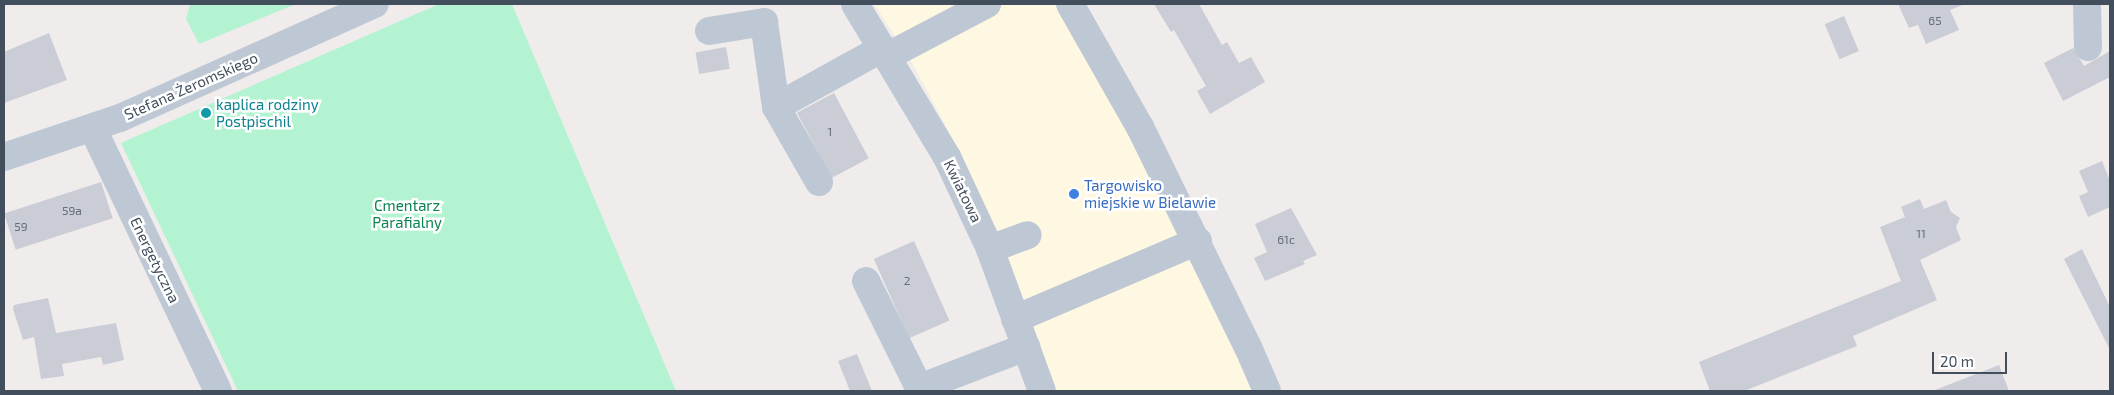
<!DOCTYPE html>
<meta charset="utf-8">
<style>
body{margin:0}
#map{position:relative;width:2114px;height:395px;overflow:hidden;background:#f0ecec;font-family:"Exo 2",sans-serif}
div>[style]{position:absolute}
[style*='--x']{left:calc(var(--x)*1px);top:calc(var(--y)*1px);width:calc(var(--w)*1px);rotate:calc(var(--a)*1deg)}
.commercial>*{inset:0;background:#fef8e2}
.green>*{inset:0;background:#b4f3d1}
.building>*{inset:0;background:#cacdd5;transform-origin:0 0}
.minor>*{height:28px;margin:-14px;padding:0 14px;transform-origin:14px;border-radius:14px;background:#bec8d4}
.dots>*{width:14px;height:14px;translate:-50% -50%;box-sizing:border-box;border:2px solid #fff;border-radius:50%}
span{translate:-50% -50%;white-space:nowrap;text-align:center;line-height:1.15;-webkit-text-stroke:5px #fff;paint-order:stroke}
.number-label{font-size:12px;color:#656e7a}
.number-label span{-webkit-text-stroke-width:0}
.street-label{font-size:15px;color:#434e5c}
.culture-label{font-size:15px;color:#0d838f}
.left{translate:0 -50%;text-align:left}
.shop-label{font-size:15px;color:#366cbe}
.park-label{font-size:15px;color:#0c8451}
.frame{position:absolute;inset:0;border:5px solid #434e5c;pointer-events:none}
.scale{position:absolute;left:1932px;top:352px;width:75px;height:22px;box-sizing:border-box;border:2px solid #434e5c;border-top:0;padding-left:6px;font-size:15px;line-height:18px;white-space:nowrap;color:#434e5c;-webkit-text-stroke:4px #fff;paint-order:stroke}
</style>
<div id="map">
<div class="commercial">
<div style="clip-path:polygon(874px 4px,1062px 4px,1120px 103px,1255px 391px,1053px 391px,1003px 250px,962px 156px,911px 61px)"></div>
</div>
<div class="green">
<div style="clip-path:polygon(190px 4px,296px 4px,199px 44px,186px 19px)"></div>
<div style="clip-path:polygon(439px 4px,512px 4px,676px 391px,238px 391px,121px 143px)"></div>
</div>
<div class="building">
<div style="clip-path:polygon(1154px 4px,1199px 4px,1222px 45px,1227px 42px,1239px 63px,1251px 57px,1265px 82px,1210px 114px,1197px 91px,1206px 86px,1174px 30px,1171px 32px)"></div>
<div style="clip-path:polygon(1898px 4px,1965px 4px,1950px 10px,1959px 30px,1926px 44px,1918px 25px,1909px 28px)"></div>
<div style="left:1844px;top:16px;width:38px;height:21px;rotate:67deg"></div>
<div style="clip-path:polygon(49px 33px,67px 80px,4px 103px,4px 52px)"></div>
<div style="left:726px;top:47px;width:22px;height:31px;rotate:80deg"></div>
<div style="clip-path:polygon(2073px 48px,2084px 66px,2110px 51px,2110px 77px,2063px 101px,2044px 63px)"></div>
<div style="left:834px;top:93px;width:74px;height:42px;rotate:62deg"></div>
<div style="clip-path:polygon(2102px 161px,2110px 181px,2110px 207px,2088px 217px,2079px 196px,2088px 192px,2079px 171px)"></div>
<div style="left:101px;top:182px;width:38px;height:102px;rotate:72deg"></div>
<div style="clip-path:polygon(1920px 199px,1924px 209px,1946px 200px,1951px 212px,1960px 218px,1956px 227px,1961px 240px,1920px 260px,1937px 300px,1853px 336px,1857px 346px,1744px 391px,1710px 391px,1699px 362px,1901px 281px,1880px 227px,1905px 217px,1901px 207px)"></div>
<div style="clip-path:polygon(1291px 208px,1317px 255px,1303px 261px,1305px 264px,1265px 281px,1254px 258px,1267px 252px,1255px 224px)"></div>
<div style="left:914px;top:241px;width:87px;height:44px;rotate:66deg"></div>
<div style="clip-path:polygon(2082px 249px,2110px 307px,2110px 350px,2064px 259px)"></div>
<div style="clip-path:polygon(48px 298px,56px 333px,116px 323px,124px 360px,103px 365px,101px 357px,62px 364px,64px 376px,41px 379px,34px 337px,23px 340px,13px 309px,14px 305px)"></div>
<div style="clip-path:polygon(857px 354px,872px 391px,850px 391px,838px 361px)"></div>
<div style="clip-path:polygon(1999px 365px,2009px 391px,1935px 391px,1935px 390px)"></div>
</div>
<div class="minor">
<div style="--x:855;--y:4;--w:179;--a:59"></div>
<div style="--x:947;--y:157;--w:102;--a:64.9"></div>
<div style="--x:990;--y:249;--w:151;--a:69.9"></div>
<div style="--x:1070;--y:4;--w:142;--a:60.4"></div>
<div style="--x:1140;--y:127;--w:245;--a:63.9"></div>
<div style="--x:1248;--y:347;--w:48;--a:66.6"></div>
<div style="--x:2087;--y:4;--w:43;--a:88.7"></div>
<div style="--x:709;--y:31;--w:56;--a:-9.3"></div>
<div style="--x:764;--y:22;--w:86;--a:82"></div>
<div style="--x:888;--y:56;--w:112;--a:-27.7"></div>
<div style="--x:93;--y:129;--w:290;--a:64.5"></div>
<div style="--x:4;--y:157;--w:122;--a:-18.6"></div>
<div style="--x:120;--y:118;--w:279;--a:-24.1"></div>
<div style="--x:819;--y:182;--w:86;--a:-119.8"></div>
<div style="--x:776;--y:107;--w:122;--a:-28.9"></div>
<div style="--x:990;--y:249;--w:40;--a:-20.2"></div>
<div style="--x:866;--y:281;--w:119;--a:63.6"></div>
<div style="--x:1015;--y:319;--w:199;--a:-23.1"></div>
<div style="--x:920;--y:391;--w:3;--a:-108"></div>
<div style="--x:919;--y:388;--w:115;--a:-21"></div>
</div>
<div class="dots">
<div style="left:206px;top:113px;background:#0f9aa8"></div>
<div style="left:1074px;top:194px;background:#3f7fe0"></div>
</div>
<div class="number-label">
<span style="left:1935px;top:21px">65</span>
<span style="left:830px;top:132px">1</span>
<span style="left:72px;top:211px">59a</span>
<span style="left:21px;top:227px">59</span>
<span style="left:1921px;top:234px">11</span>
<span style="left:1286px;top:240px">61c</span>
<span style="left:907px;top:281px">2</span>
</div>
<div class="street-label">
<span style="left:191px;top:86px;rotate:-24deg">Stefana Żeromskiego</span>
<span style="left:963px;top:191px;rotate:64deg">Kwiatowa</span>
<span style="left:155px;top:260px;rotate:64deg">Energetyczna</span>
</div>
<div class="culture-label">
<span class="left" style="left:216px;top:113px">kaplica rodziny<br>Postpischil</span>
</div>
<div class="shop-label">
<span class="left" style="left:1084px;top:194px">Targowisko<br>miejskie w Bielawie</span>
</div>
<div class="park-label">
<span style="left:407px;top:214px">Cmentarz<br>Parafialny</span>
</div>
<div class="frame"></div>
<div class="scale">20 m</div>
</div>
